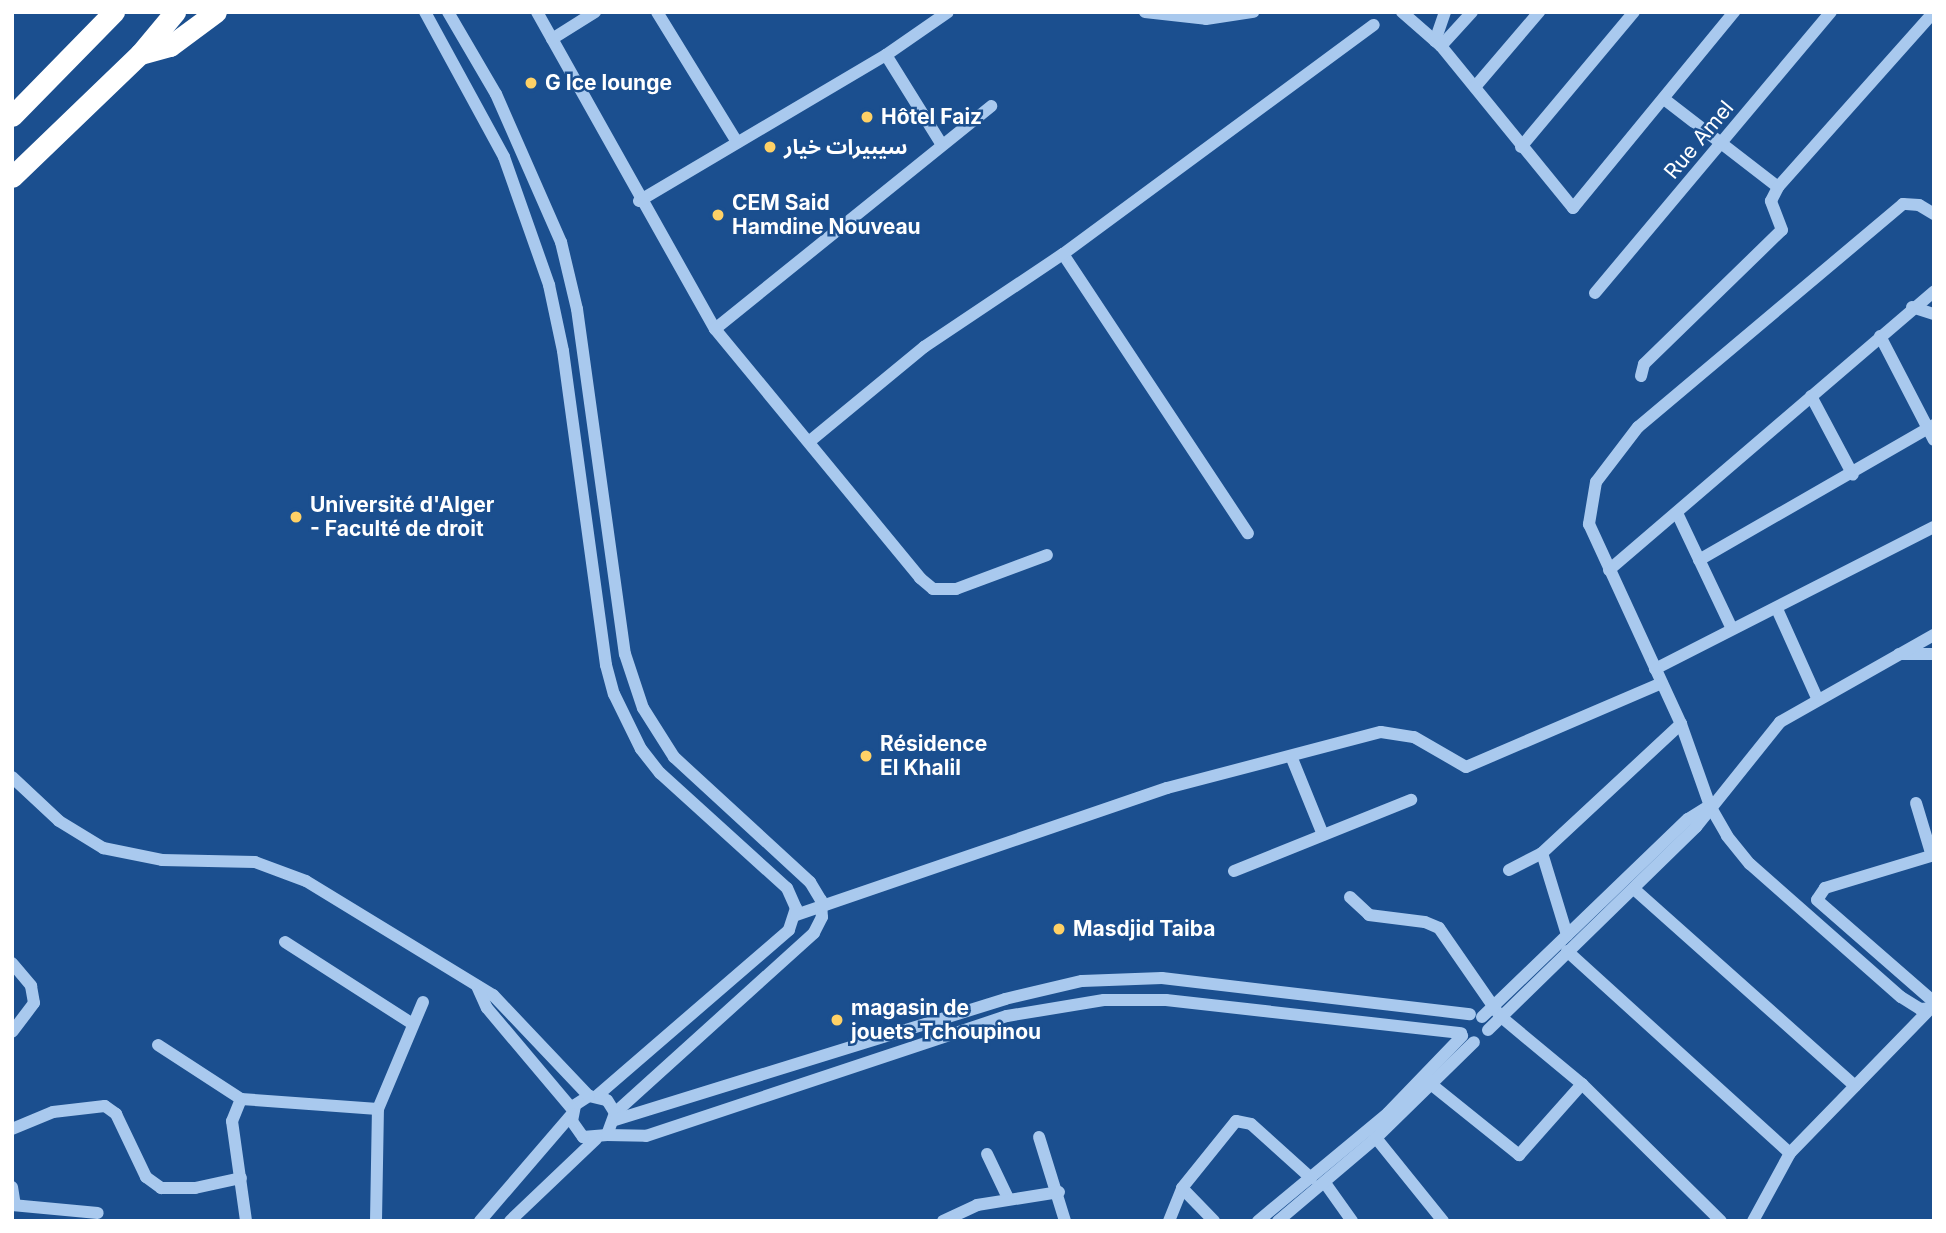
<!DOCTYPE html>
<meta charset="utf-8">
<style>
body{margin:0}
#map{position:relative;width:1946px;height:1233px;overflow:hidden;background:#1b4f8f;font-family:Inter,"Noto Sans Arabic",sans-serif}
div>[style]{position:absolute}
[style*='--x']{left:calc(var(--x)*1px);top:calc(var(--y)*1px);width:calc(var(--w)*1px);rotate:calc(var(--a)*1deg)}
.minor>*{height:12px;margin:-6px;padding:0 6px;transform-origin:6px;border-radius:6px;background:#a9c9ee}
.highway>*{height:21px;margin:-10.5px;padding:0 10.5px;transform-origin:10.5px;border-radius:10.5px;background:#fff}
.dots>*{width:19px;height:19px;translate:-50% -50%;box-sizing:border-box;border:4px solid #1b4f8f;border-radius:50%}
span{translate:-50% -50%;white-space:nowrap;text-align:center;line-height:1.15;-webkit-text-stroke:5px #1b4f8f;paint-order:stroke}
.poi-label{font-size:21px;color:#fff;font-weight:700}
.left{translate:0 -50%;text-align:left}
.street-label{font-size:21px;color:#fff}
.frame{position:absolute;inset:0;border:14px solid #fff;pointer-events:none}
</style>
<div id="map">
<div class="minor">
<div style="--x:425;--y:12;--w:165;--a:61.4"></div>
<div style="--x:504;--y:157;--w:136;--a:70.6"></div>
<div style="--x:549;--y:285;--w:67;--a:78"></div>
<div style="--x:563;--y:351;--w:317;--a:82.2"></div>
<div style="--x:606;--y:665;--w:30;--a:75"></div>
<div style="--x:614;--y:694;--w:61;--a:63.9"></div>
<div style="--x:641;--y:749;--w:31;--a:52"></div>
<div style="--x:660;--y:773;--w:171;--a:42.2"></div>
<div style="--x:787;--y:888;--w:22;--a:66"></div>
<div style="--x:796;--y:908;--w:23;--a:108"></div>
<div style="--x:789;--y:930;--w:254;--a:139.2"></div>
<div style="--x:448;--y:12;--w:95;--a:59.7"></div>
<div style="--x:496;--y:94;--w:162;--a:66.3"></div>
<div style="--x:561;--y:242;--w:69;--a:76.6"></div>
<div style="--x:577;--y:309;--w:348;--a:82.1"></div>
<div style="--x:625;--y:654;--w:57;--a:71.6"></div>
<div style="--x:643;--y:708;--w:58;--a:57.7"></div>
<div style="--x:674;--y:757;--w:185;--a:42.6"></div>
<div style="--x:810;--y:882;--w:21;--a:59"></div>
<div style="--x:821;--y:900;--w:17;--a:87"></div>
<div style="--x:822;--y:917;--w:18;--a:117"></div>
<div style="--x:814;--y:933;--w:268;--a:137.9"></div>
<div style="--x:615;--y:1113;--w:23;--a:110"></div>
<div style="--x:607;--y:1135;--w:24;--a:175"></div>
<div style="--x:583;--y:1137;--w:19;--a:-125"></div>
<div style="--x:572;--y:1121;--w:16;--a:-79"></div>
<div style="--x:575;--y:1105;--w:17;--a:-33"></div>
<div style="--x:589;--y:1096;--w:18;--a:13"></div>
<div style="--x:607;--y:1100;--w:15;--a:58"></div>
<div style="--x:537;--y:12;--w:364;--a:60.7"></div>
<div style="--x:715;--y:329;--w:323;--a:50.5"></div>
<div style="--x:920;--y:578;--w:17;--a:40"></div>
<div style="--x:933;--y:589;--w:23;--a:0"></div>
<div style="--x:956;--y:589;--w:97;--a:-20.5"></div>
<div style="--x:657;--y:12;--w:153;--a:58.4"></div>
<div style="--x:1145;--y:12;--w:61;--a:6.5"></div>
<div style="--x:1206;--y:19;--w:48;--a:-8.5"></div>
<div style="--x:1402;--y:12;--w:52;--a:41.1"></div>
<div style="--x:1441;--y:46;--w:209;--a:50.8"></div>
<div style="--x:1573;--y:208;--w:254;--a:-50.6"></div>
<div style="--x:552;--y:39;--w:51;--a:-32.1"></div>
<div style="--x:1435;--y:41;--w:31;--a:-71"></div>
<div style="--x:1441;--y:46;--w:46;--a:-47.6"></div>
<div style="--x:886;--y:55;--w:106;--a:58.1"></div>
<div style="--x:1475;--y:87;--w:99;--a:-49.5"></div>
<div style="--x:1664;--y:99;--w:144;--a:37.7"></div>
<div style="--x:1521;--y:147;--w:176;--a:-50.1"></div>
<div style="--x:639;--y:201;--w:287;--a:-30.6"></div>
<div style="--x:886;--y:55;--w:75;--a:-34.7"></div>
<div style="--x:1934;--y:214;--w:17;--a:-149"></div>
<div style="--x:1919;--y:205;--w:16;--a:-176"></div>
<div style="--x:1903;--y:204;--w:346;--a:139.9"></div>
<div style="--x:1638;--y:427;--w:69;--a:127.4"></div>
<div style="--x:1596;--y:482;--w:43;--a:99.5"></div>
<div style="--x:1589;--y:524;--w:220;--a:65.3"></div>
<div style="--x:1681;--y:724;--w:87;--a:70.5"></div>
<div style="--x:1710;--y:806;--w:34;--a:60"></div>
<div style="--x:1727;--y:836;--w:36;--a:51"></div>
<div style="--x:1750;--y:864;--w:201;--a:41.4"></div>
<div style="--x:1901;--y:997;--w:22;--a:32"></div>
<div style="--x:1920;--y:1009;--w:14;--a:-4"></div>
<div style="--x:1063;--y:254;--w:335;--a:56.5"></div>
<div style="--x:1595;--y:293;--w:367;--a:-50"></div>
<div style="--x:1912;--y:307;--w:23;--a:18"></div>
<div style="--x:715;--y:329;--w:355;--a:-38.9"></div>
<div style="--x:1880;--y:336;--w:117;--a:62.6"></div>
<div style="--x:1641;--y:376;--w:12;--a:-76"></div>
<div style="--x:1644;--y:364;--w:192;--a:-44.2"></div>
<div style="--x:1782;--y:230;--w:31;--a:-111"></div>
<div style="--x:1771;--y:201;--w:16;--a:-63"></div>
<div style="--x:1778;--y:187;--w:234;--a:-48.3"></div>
<div style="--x:1811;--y:396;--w:89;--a:62"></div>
<div style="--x:810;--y:441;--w:148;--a:-39.5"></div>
<div style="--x:924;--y:347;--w:167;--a:-33.8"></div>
<div style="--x:1063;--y:254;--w:386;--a:-36.4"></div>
<div style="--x:1677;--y:513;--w:128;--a:64.6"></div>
<div style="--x:1699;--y:560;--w:271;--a:-29.9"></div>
<div style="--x:1609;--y:570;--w:428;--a:-40.6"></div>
<div style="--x:1777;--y:609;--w:98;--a:65.8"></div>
<div style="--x:1899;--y:654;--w:35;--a:0"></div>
<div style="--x:1655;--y:669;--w:313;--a:-27"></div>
<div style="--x:1291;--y:756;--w:85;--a:67.9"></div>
<div style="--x:12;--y:777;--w:64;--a:43.1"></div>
<div style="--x:59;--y:821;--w:52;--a:31.5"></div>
<div style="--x:103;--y:848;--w:60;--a:11.5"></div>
<div style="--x:162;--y:860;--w:93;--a:1.2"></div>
<div style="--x:255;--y:862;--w:54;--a:20.4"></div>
<div style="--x:306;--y:881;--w:219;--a:31.4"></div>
<div style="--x:493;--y:995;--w:139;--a:46.5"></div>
<div style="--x:1916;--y:803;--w:55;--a:73.2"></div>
<div style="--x:1542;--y:853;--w:86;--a:73"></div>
<div style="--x:1934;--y:855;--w:114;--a:163.2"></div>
<div style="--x:1825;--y:888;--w:14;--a:124"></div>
<div style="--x:1817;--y:900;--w:155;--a:41.1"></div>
<div style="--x:1509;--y:870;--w:37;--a:-27"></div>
<div style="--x:1542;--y:853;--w:190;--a:-42.9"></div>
<div style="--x:1234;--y:871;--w:191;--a:-21.9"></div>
<div style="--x:1634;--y:889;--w:296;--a:41.7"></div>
<div style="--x:1350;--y:897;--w:26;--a:43"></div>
<div style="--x:1369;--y:915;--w:56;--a:7.1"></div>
<div style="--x:1425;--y:922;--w:15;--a:23"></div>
<div style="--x:1439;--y:928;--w:107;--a:55.3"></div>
<div style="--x:1500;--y:1016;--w:107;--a:39.7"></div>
<div style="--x:1582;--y:1084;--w:195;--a:44.6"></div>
<div style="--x:796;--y:915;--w:392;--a:-18.9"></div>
<div style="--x:1167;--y:788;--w:221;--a:-14.7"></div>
<div style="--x:1381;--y:732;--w:33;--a:9"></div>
<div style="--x:1414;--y:737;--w:60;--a:30"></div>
<div style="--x:1466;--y:767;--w:213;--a:-23.2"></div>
<div style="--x:285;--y:942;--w:150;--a:32.7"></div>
<div style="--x:1567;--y:951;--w:301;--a:42.2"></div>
<div style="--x:12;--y:963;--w:30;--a:50"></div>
<div style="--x:31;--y:986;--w:17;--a:80"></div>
<div style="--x:34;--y:1003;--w:36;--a:127"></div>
<div style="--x:477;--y:986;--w:24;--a:66"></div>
<div style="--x:487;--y:1008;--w:133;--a:49.9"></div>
<div style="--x:1482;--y:1017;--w:286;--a:-43.9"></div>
<div style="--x:1688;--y:819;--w:25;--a:-32"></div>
<div style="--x:1488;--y:1030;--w:291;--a:-44.3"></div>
<div style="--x:1696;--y:827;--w:134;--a:-51.3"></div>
<div style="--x:1780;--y:722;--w:177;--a:-29.5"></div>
<div style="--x:158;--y:1045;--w:99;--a:33"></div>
<div style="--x:241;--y:1099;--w:137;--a:4.2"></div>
<div style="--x:1432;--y:1085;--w:112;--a:38.8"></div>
<div style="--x:1519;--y:1155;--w:95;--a:-48.4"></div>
<div style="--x:241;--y:1099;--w:24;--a:112"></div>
<div style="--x:232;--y:1121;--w:101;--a:82"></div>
<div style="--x:615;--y:1120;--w:408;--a:-17.2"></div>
<div style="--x:1005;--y:999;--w:79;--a:-13.2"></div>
<div style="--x:1082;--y:981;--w:80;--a:-2.1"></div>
<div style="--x:1162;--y:978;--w:310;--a:6.7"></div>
<div style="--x:12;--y:1129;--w:44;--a:-22.5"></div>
<div style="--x:53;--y:1112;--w:52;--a:-6.6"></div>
<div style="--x:105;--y:1106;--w:14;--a:36"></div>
<div style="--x:116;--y:1114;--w:70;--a:64.5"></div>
<div style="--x:146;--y:1177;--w:19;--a:36"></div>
<div style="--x:161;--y:1188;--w:34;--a:0"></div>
<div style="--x:195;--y:1188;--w:47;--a:-12.3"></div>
<div style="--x:607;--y:1135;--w:39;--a:1"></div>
<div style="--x:646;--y:1136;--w:380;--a:-18.4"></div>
<div style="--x:1007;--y:1016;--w:98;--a:-9.4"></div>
<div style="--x:1104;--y:1000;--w:62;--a:0"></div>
<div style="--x:1166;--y:1000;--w:297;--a:6.4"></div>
<div style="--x:1039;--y:1137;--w:88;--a:72.8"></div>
<div style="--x:1376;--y:1138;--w:107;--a:51.1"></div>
<div style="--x:987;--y:1154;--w:49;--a:64.5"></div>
<div style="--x:1325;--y:1183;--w:47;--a:54.6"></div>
<div style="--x:12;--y:1187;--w:18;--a:81"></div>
<div style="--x:1182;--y:1188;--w:46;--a:45.9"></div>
<div style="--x:12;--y:1205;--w:86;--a:5.3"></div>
<div style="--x:376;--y:1221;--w:112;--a:-89"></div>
<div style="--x:378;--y:1109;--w:116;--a:-67.2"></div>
<div style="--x:480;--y:1221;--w:141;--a:-49.3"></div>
<div style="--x:510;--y:1221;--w:119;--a:-43.6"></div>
<div style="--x:943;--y:1221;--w:38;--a:-25"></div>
<div style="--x:977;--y:1205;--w:83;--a:-9"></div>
<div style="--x:1169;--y:1221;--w:35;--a:-68"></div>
<div style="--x:1182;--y:1188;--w:86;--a:-51.1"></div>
<div style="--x:1236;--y:1121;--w:15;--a:11"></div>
<div style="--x:1251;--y:1124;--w:81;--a:42"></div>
<div style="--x:1258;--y:1221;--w:169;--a:-39.7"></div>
<div style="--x:1388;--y:1113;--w:107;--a:-46.1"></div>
<div style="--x:1278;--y:1221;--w:128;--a:-40.3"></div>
<div style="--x:1376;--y:1138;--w:137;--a:-44.4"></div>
<div style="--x:1753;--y:1221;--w:77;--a:-61.4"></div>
<div style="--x:1790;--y:1153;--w:201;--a:-45.8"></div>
</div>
<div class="highway">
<div style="--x:140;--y:54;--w:31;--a:-15"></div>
<div style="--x:170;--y:46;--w:57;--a:-36.5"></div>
<div style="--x:12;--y:116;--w:146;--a:-45.6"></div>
<div style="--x:12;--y:177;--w:178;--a:-43.9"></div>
<div style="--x:140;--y:54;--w:55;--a:-50.2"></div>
</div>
<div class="dots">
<div style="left:531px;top:83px;background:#ffd166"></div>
<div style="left:867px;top:117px;background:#ffd166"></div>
<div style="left:770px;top:147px;background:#ffd166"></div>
<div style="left:718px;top:215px;background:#ffd166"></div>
<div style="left:296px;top:517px;background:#ffd166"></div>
<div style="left:866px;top:756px;background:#ffd166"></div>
<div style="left:1059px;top:929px;background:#ffd166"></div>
<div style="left:837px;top:1020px;background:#ffd166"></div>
</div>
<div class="poi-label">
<span class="left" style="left:545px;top:83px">G Ice lounge</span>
<span class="left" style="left:881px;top:117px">Hôtel Faiz</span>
<span class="left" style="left:784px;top:147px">سيبيرات خيار</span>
<span class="left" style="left:732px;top:215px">CEM Said<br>Hamdine Nouveau</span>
<span class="left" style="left:310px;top:517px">Université d'Alger<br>- Faculté de droit</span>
<span class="left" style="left:880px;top:756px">Résidence<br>El Khalil</span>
<span class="left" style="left:1073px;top:929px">Masdjid Taiba</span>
<span class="left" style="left:851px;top:1020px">magasin de<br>jouets Tchoupinou</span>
</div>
<div class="street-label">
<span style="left:1699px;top:140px;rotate:-50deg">Rue Amel</span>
</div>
<div class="frame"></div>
</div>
